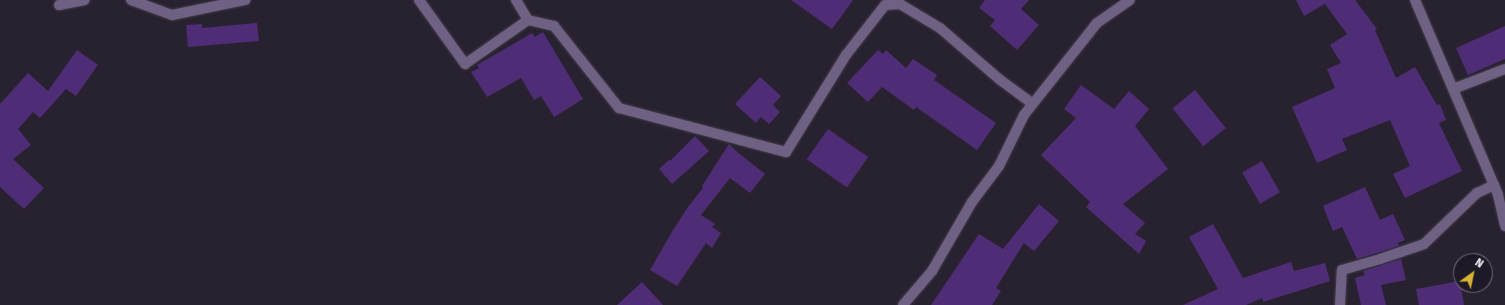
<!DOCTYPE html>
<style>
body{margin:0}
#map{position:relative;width:1505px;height:305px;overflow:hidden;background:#282230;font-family:"Fira Sans",sans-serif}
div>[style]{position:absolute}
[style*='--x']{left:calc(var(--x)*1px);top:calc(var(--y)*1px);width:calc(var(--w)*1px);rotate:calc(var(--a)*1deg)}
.building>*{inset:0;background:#4f2d76;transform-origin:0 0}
.roads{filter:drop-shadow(0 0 1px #443f4c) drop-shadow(0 0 1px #443f4c)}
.minor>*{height:10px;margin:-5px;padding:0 5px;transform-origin:5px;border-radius:5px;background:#6f6183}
span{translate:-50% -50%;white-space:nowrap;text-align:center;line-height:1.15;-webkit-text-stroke:3px #1e1926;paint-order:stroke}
.north{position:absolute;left:1453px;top:253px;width:40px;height:40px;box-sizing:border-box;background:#1e1926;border:1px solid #736f7a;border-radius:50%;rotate:33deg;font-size:11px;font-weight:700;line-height:16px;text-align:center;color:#f2eff8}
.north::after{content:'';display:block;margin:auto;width:14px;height:18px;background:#d7b434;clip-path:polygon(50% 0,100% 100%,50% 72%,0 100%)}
</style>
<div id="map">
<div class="building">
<div style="clip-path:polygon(791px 0,853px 0,832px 29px)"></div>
<div style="clip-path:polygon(985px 0,1029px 0,1021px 9px,1039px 25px,1017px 50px,990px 26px,995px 20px,979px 8px)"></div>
<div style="clip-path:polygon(1296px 0,1355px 0,1377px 29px,1375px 30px,1396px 78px,1415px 67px,1437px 105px,1440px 104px,1446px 120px,1439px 123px,1462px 171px,1405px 198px,1393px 174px,1410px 166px,1390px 120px,1342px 139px,1347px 150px,1317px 163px,1292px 107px,1335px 88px,1327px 69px,1341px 63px,1330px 45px,1347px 34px,1325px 4px,1304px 16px)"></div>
<div style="clip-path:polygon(257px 23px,259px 41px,188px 47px,186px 25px,202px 24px,202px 28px)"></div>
<div style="clip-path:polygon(1505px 26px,1505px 59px,1468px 75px,1456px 48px)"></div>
<div style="clip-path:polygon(543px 32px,583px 99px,554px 117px,541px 96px,534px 100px,521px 78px,487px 97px,471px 72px,479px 68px,477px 65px,532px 33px,535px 37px)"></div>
<div style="clip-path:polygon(77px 50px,98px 65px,76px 96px,66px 89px,40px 118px,33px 112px,18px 129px,31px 145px,13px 159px,44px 188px,24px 209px,0 187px,0 104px,28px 73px,48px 91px)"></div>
<div style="clip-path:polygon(878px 50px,883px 54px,886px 50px,906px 68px,913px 59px,937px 75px,934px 80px,996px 123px,977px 150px,916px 107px,914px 110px,882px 87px,868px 102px,847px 83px)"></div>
<div style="clip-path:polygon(760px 77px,781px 96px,773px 105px,780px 112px,769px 124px,761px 117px,756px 123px,735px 104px)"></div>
<div style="clip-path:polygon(1081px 85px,1114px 109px,1129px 91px,1149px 109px,1135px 126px,1168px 169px,1123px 204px,1145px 223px,1135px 234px,1146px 241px,1139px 254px,1086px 207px,1090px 202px,1041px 155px,1076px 118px,1064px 109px)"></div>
<div style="left:1195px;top:90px;width:49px;height:29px;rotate:51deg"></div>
<div style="left:828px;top:129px;width:49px;height:37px;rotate:35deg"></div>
<div style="clip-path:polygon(695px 136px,709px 151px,672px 184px,659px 169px,669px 160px,670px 161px)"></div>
<div style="clip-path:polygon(729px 144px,736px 151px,765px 174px,750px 193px,730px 178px,701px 215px,715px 224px,712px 227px,721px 233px,712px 248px,706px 243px,677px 286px,650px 270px,673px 230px,688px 207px,703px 188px,702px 186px)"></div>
<div style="left:1262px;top:161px;width:36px;height:23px;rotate:60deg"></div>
<div style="clip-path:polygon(1365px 187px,1380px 220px,1393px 214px,1405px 240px,1398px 243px,1399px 246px,1357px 259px,1342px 227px,1333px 231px,1323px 206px)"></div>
<div style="clip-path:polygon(1039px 204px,1059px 221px,1034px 251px,1024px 243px,996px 288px,1001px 291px,992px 305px,931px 305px,979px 234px,1003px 249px)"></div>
<div style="clip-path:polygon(1213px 224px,1243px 278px,1291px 262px,1294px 271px,1325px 263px,1330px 281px,1263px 302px,1262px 298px,1246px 305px,1183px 305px,1218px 289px,1189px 237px)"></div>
<div style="clip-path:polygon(1401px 259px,1406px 280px,1381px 285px,1386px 305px,1361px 305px,1355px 278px,1365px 275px,1363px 271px)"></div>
<div style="clip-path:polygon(1460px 281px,1464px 305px,1419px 305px,1416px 289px)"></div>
<div style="clip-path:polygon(642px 282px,663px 305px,617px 305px)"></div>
</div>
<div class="roads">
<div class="minor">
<div style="--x:131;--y:0;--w:44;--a:20.1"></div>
<div style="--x:172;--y:15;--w:75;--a:-11.6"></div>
<div style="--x:419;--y:0;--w:79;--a:54.3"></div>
<div style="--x:465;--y:64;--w:77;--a:-34.9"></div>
<div style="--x:516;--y:0;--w:23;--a:59"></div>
<div style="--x:528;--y:20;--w:27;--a:13"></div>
<div style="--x:554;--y:26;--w:105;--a:51.6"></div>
<div style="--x:619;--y:108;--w:173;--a:14.8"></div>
<div style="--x:786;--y:152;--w:114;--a:-58.3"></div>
<div style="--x:846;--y:55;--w:63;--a:-52"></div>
<div style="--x:885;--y:5;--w:15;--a:-4"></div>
<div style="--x:900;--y:4;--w:47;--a:31"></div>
<div style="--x:940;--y:28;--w:78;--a:40.8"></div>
<div style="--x:999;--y:79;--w:42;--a:36.3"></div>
<div style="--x:1415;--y:0;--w:212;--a:66.9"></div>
<div style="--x:1498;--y:195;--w:32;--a:77"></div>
<div style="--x:59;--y:5;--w:26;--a:-11"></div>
<div style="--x:1453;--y:89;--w:56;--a:-21"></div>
<div style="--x:903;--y:305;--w:45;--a:-49.5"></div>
<div style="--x:932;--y:271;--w:80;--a:-59.9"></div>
<div style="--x:972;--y:202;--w:45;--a:-53.1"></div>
<div style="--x:999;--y:166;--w:57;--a:-63.9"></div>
<div style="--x:1024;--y:115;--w:117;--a:-51.6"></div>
<div style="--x:1097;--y:23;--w:40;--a:-34.9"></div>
<div style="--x:1340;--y:305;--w:35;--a:-87"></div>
<div style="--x:1342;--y:270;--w:40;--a:-16"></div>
<div style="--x:1380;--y:259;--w:46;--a:-18.8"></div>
<div style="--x:1424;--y:244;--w:74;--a:-43.9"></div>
<div style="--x:1477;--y:193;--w:19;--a:-25"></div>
</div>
</div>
<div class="north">N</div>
</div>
